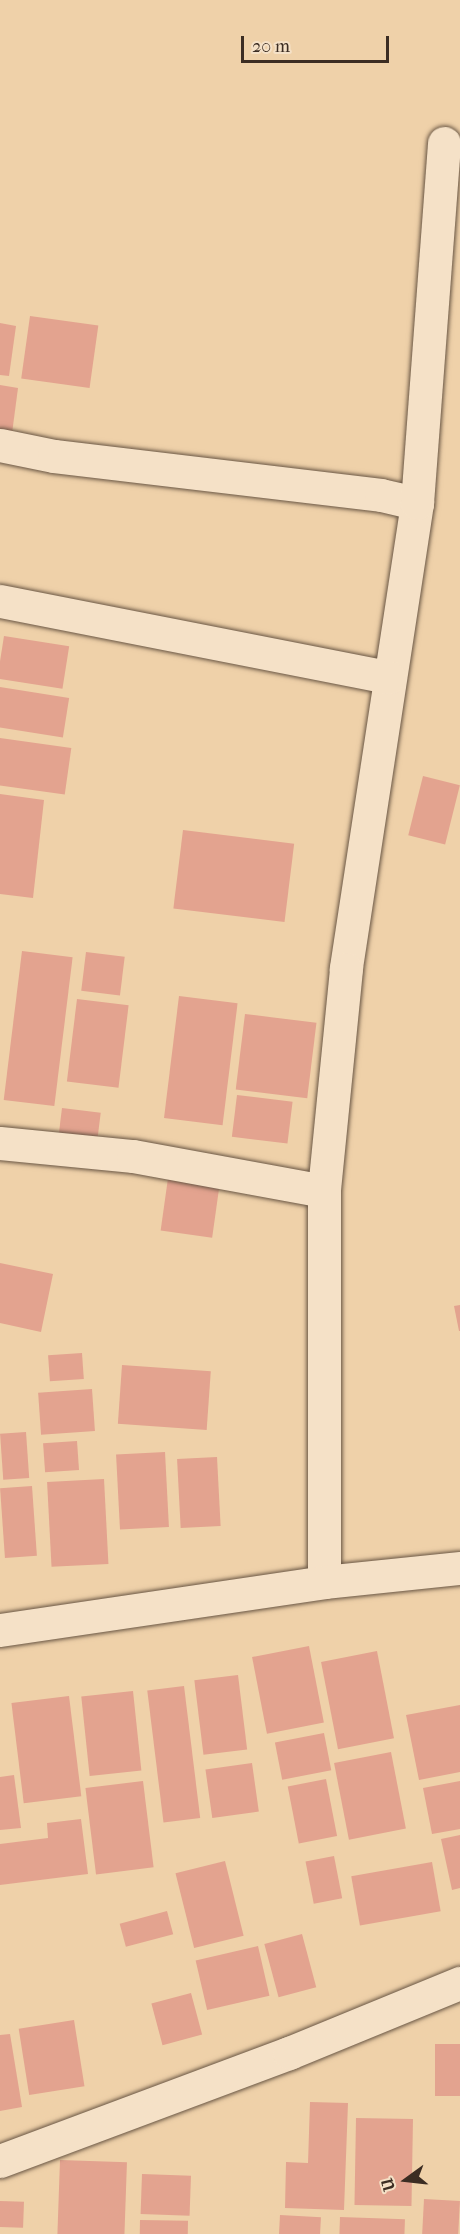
<!DOCTYPE html>
<style>
body{margin:0}
#map{position:relative;width:460px;height:2234px;overflow:hidden;background:#efd1a9;font-family:"IM FELL French Canon",serif}
div>[style]{position:absolute}
[style*='--x']{left:calc(var(--x)*1px);top:calc(var(--y)*1px);width:calc(var(--w)*1px);rotate:calc(var(--a)*1deg)}
.building>*{inset:0;background:#e3a38f;transform-origin:0 0}
.roads{filter:drop-shadow(0 0 2px #695644) drop-shadow(0 0 2px #695644)}
.minor>*{height:33px;margin:-16.5px;padding:0 16.5px;transform-origin:16.5px;border-radius:16.5px;background:#f5e1c7}
span{translate:-50% -50%;white-space:nowrap;text-align:center;line-height:1.15;-webkit-text-stroke:5px #f5e1c7;paint-order:stroke}
.north{position:absolute;left:376px;top:2150px;width:60px;height:60px;-webkit-text-stroke:4px #f5e1c7;paint-order:stroke;rotate:255deg;font-size:16px;font-weight:700;line-height:24px;text-align:center;color:#3c2d23}
.north::after{content:'';display:block;margin:auto;width:21px;height:27px;background:#3c2d23;clip-path:polygon(50% 0,100% 100%,50% 72%,0 100%)}
.scale{position:absolute;left:241px;top:36px;width:148px;height:27px;box-sizing:border-box;border:3px solid #3c2d23;border-top:0;padding-left:8px;font-size:18px;line-height:21px;white-space:nowrap;color:#3c2d23;-webkit-text-stroke:4px #f5e1c7;paint-order:stroke}
</style>
<div id="map">
<div class="building">
<div style="left:30px;top:316px;width:69px;height:63px;rotate:8deg"></div>
<div style="clip-path:polygon(0 323px,16px 326px,9px 376px,0 375px)"></div>
<div style="clip-path:polygon(0 385px,18px 388px,11px 441px,0 439px)"></div>
<div style="left:4px;top:636px;width:66px;height:43px;rotate:9deg"></div>
<div style="left:0;top:687px;width:70px;height:40px;rotate:9deg"></div>
<div style="left:0;top:738px;width:72px;height:47px;rotate:8deg"></div>
<div style="left:423px;top:776px;width:38px;height:61px;rotate:14deg"></div>
<div style="clip-path:polygon(0 794px,44px 800px,33px 898px,0 894px)"></div>
<div style="left:183px;top:830px;width:112px;height:79px;rotate:7deg"></div>
<div style="left:22px;top:951px;width:51px;height:150px;rotate:7deg"></div>
<div style="left:86px;top:952px;width:39px;height:39px;rotate:7deg"></div>
<div style="left:179px;top:996px;width:59px;height:123px;rotate:7deg"></div>
<div style="left:77px;top:999px;width:52px;height:83px;rotate:7deg"></div>
<div style="left:245px;top:1014px;width:72px;height:76px;rotate:7deg"></div>
<div style="left:237px;top:1095px;width:56px;height:42px;rotate:7deg"></div>
<div style="left:62px;top:1108px;width:39px;height:34px;rotate:7deg"></div>
<div style="left:169px;top:1171px;width:52px;height:60px;rotate:8deg"></div>
<div style="clip-path:polygon(0 1263px,53px 1274px,41px 1332px,0 1323px)"></div>
<div style="clip-path:polygon(460px 1305px,460px 1331px,459px 1331px,454px 1306px)"></div>
<div style="left:82px;top:1353px;width:26px;height:34px;rotate:86deg"></div>
<div style="left:122px;top:1365px;width:89px;height:59px;rotate:4deg"></div>
<div style="left:92px;top:1389px;width:42px;height:54px;rotate:86deg"></div>
<div style="left:26px;top:1432px;width:46px;height:26px;rotate:86deg"></div>
<div style="left:77px;top:1441px;width:29px;height:34px;rotate:86deg"></div>
<div style="left:165px;top:1452px;width:75px;height:49px;rotate:87deg"></div>
<div style="left:217px;top:1457px;width:69px;height:40px;rotate:87deg"></div>
<div style="left:104px;top:1479px;width:85px;height:57px;rotate:87deg"></div>
<div style="left:32px;top:1486px;width:70px;height:32px;rotate:86deg"></div>
<div style="left:309px;top:1646px;width:78px;height:58px;rotate:79deg"></div>
<div style="left:377px;top:1651px;width:89px;height:57px;rotate:79deg"></div>
<div style="left:238px;top:1675px;width:75px;height:44px;rotate:83deg"></div>
<div style="left:184px;top:1686px;width:133px;height:37px;rotate:83deg"></div>
<div style="left:133px;top:1691px;width:80px;height:52px;rotate:84deg"></div>
<div style="left:69px;top:1696px;width:101px;height:58px;rotate:83deg"></div>
<div style="clip-path:polygon(460px 1705px,460px 1772px,419px 1780px,406px 1715px)"></div>
<div style="left:324px;top:1733px;width:38px;height:50px;rotate:79deg"></div>
<div style="left:391px;top:1752px;width:78px;height:58px;rotate:79deg"></div>
<div style="left:252px;top:1763px;width:49px;height:47px;rotate:82deg"></div>
<div style="clip-path:polygon(14px 1775px,21px 1828px,0 1830px,0 1777px)"></div>
<div style="left:326px;top:1779px;width:58px;height:39px;rotate:79deg"></div>
<div style="left:143px;top:1781px;width:87px;height:58px;rotate:83deg"></div>
<div style="clip-path:polygon(460px 1781px,460px 1829px,432px 1834px,423px 1788px)"></div>
<div style="clip-path:polygon(81px 1819px,88px 1874px,0 1885px,0 1844px,48px 1838px,47px 1823px)"></div>
<div style="clip-path:polygon(460px 1835px,460px 1888px,452px 1890px,441px 1839px)"></div>
<div style="left:334px;top:1856px;width:43px;height:29px;rotate:79deg"></div>
<div style="left:225px;top:1861px;width:77px;height:51px;rotate:76deg"></div>
<div style="left:432px;top:1862px;width:50px;height:82px;rotate:80deg"></div>
<div style="left:167px;top:1911px;width:24px;height:49px;rotate:75deg"></div>
<div style="left:302px;top:1934px;width:55px;height:39px;rotate:75deg"></div>
<div style="left:258px;top:1946px;width:51px;height:64px;rotate:77deg"></div>
<div style="left:191px;top:1993px;width:43px;height:41px;rotate:75deg"></div>
<div style="left:74px;top:2020px;width:67px;height:56px;rotate:81deg"></div>
<div style="clip-path:polygon(10px 2034px,22px 2107px,0 2111px,0 2035px)"></div>
<div style="left:460px;top:2044px;width:52px;height:25px;rotate:90deg"></div>
<div style="clip-path:polygon(310px 2102px,348px 2103px,344px 2210px,285px 2208px,286px 2162px,308px 2163px)"></div>
<div style="left:356px;top:2118px;width:57px;height:87px;rotate:1deg"></div>
<div style="left:60px;top:2160px;width:67px;height:74px;rotate:2deg"></div>
<div style="left:142px;top:2174px;width:49px;height:40px;rotate:2deg"></div>
<div style="left:424px;top:2199px;width:36px;height:35px;rotate:3deg"></div>
<div style="left:0;top:2201px;width:24px;height:26px;rotate:2deg"></div>
<div style="left:280px;top:2215px;width:41px;height:19px;rotate:3deg"></div>
<div style="left:340px;top:2217px;width:65px;height:17px;rotate:2deg"></div>
<div style="left:140px;top:2220px;width:48px;height:14px;rotate:1deg"></div>
</div>
<div class="roads">
<div class="minor">
<div style="--x:0;--y:445;--w:55;--a:11.5"></div>
<div style="--x:54;--y:456;--w:329;--a:6.8"></div>
<div style="--x:381;--y:495;--w:37;--a:13"></div>
<div style="--x:417;--y:503;--w:471;--a:98.7"></div>
<div style="--x:346;--y:969;--w:223;--a:95.7"></div>
<div style="--x:417;--y:503;--w:361;--a:-85.7"></div>
<div style="--x:0;--y:601;--w:396;--a:11.1"></div>
<div style="--x:0;--y:1143;--w:134;--a:5.6"></div>
<div style="--x:133;--y:1156;--w:194;--a:10.4"></div>
<div style="--x:324;--y:1191;--w:391;--a:90"></div>
<div style="--x:0;--y:1630;--w:328;--a:-8.4"></div>
<div style="--x:324;--y:1582;--w:137;--a:-5.9"></div>
<div style="--x:0;--y:2161;--w:309;--a:-20.5"></div>
<div style="--x:289;--y:2053;--w:185;--a:-22.3"></div>
</div>
</div>
<div class="north">U</div>
<div class="scale">20 m</div>
</div>
